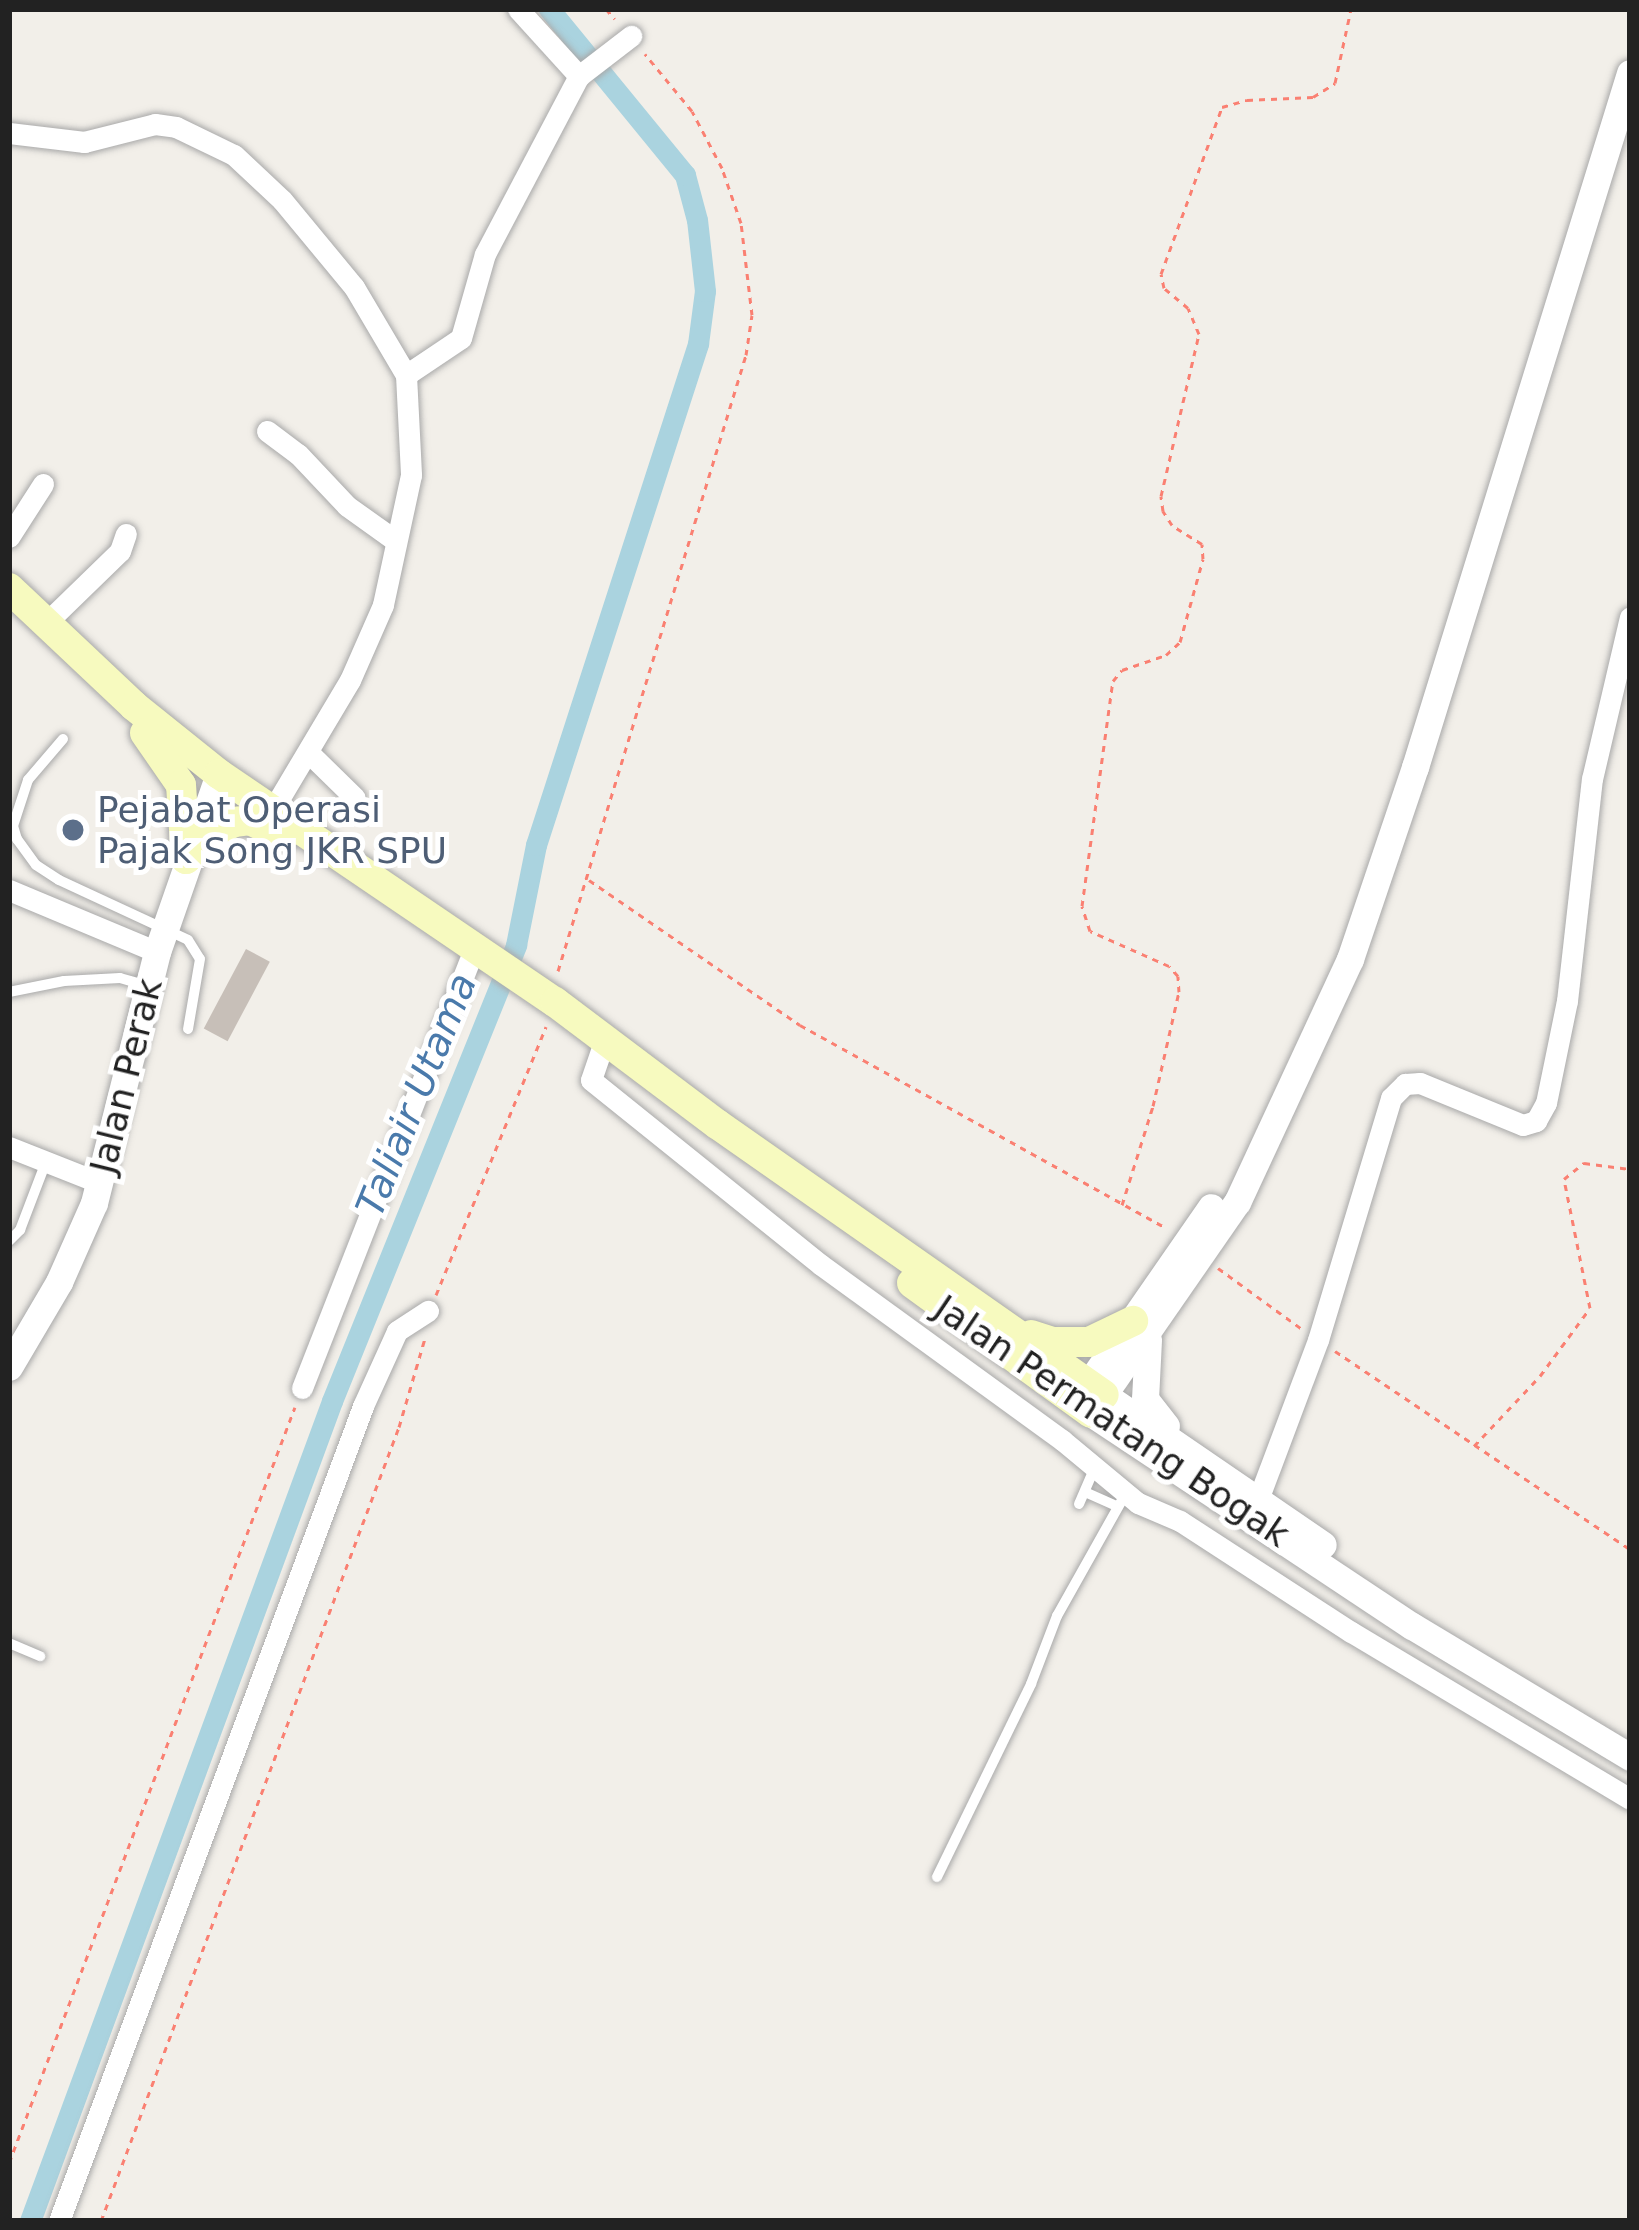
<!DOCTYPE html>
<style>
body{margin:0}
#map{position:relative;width:1639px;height:2230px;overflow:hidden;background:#f2efe9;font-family:"DejaVu Sans",sans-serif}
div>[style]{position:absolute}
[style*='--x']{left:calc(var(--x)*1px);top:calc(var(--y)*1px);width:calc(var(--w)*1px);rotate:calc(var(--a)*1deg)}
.canal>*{height:21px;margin:-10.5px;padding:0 10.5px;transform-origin:10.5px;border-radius:10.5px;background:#aad3df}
.building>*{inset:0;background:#c7bfb8;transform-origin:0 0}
.path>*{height:3px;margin-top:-1.5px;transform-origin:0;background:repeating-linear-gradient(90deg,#fa8072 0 6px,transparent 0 12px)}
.roads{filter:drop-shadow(0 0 3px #a9a9a9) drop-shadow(0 0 3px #a9a9a9)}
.service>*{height:10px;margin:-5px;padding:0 5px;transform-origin:5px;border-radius:5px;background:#fff}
.minor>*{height:21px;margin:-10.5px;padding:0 10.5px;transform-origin:10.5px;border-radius:10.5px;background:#fff}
.tertiary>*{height:27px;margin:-13.5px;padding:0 13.5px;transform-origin:13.5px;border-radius:13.5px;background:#fff}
.secondary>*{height:30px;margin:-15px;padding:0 15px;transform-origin:15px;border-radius:15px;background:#f7fabf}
.dots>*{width:33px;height:33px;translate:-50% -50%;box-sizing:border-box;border:6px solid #fff;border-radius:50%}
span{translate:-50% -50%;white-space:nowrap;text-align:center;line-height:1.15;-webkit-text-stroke:10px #fff;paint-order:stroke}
.service-label{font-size:36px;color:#4e5e75}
.left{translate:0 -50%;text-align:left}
.street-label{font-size:36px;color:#222}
.water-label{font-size:39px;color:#4a7aab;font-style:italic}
.frame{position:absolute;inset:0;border:12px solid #222;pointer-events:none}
</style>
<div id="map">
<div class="canal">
<div style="--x:30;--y:2221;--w:874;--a:-69.78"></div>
<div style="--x:332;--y:1401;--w:492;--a:-68"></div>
<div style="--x:516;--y:945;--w:102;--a:-78.7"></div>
<div style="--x:536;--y:845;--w:527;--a:-72.08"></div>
<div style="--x:698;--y:344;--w:53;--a:-82.5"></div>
<div style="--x:705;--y:291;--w:71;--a:-96.4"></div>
<div style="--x:697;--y:220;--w:47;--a:-104.9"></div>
<div style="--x:685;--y:175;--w:215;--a:-129.3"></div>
</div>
<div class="building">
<div style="left:246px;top:949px;width:27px;height:90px;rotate:28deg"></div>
</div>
<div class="path">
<div style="--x:606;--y:9;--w:13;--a:48"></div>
<div style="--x:589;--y:880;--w:256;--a:34.5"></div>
<div style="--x:800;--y:1025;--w:417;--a:29"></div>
<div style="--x:558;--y:971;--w:644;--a:-73.03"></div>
<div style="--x:746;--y:355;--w:40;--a:-81.5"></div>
<div style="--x:752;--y:315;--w:93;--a:-96.8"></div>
<div style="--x:741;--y:223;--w:58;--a:-109.1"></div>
<div style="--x:722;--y:168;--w:64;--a:-117.8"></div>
<div style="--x:692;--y:111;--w:74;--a:-129.5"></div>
<div style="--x:1122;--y:1205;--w:104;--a:-72.6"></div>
<div style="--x:1153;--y:1106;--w:117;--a:-77.2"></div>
<div style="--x:1179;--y:992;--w:16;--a:-94"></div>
<div style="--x:1178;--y:976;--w:13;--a:-132"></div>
<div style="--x:1169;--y:966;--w:86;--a:-156.1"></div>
<div style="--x:1090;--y:931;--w:26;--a:-108"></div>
<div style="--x:1082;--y:906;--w:227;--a:-82.2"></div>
<div style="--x:1113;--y:681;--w:14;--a:-51"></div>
<div style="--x:1122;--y:670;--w:46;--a:-18.8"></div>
<div style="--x:1166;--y:655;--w:19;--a:-43"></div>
<div style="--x:1180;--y:642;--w:86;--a:-74.5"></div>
<div style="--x:1203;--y:559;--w:15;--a:-94"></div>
<div style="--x:1202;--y:544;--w:36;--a:-148"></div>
<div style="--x:1172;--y:525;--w:17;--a:-123"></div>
<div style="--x:1163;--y:511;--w:15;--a:-98"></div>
<div style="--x:1161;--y:496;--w:166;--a:-76.8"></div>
<div style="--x:1199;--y:334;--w:28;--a:-113"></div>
<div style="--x:1188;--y:308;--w:31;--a:-140"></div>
<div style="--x:1164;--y:288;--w:14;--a:-102"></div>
<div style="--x:1161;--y:274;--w:178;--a:-69.9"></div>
<div style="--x:1222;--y:107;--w:26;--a:-16"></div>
<div style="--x:1247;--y:100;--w:66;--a:-2.6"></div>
<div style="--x:1313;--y:97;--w:26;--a:-32"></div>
<div style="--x:1335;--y:83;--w:76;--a:-77.8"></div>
<div style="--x:1218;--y:1268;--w:104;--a:36"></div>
<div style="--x:436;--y:1295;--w:290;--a:-67.7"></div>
<div style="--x:1335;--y:1351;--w:355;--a:33.9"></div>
<div style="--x:1474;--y:1446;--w:96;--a:-46.7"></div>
<div style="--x:1540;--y:1376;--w:84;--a:-53.7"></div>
<div style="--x:1590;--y:1308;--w:132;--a:-101.4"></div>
<div style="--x:1564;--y:1179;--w:26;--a:-39"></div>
<div style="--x:1584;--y:1163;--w:46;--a:7.4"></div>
<div style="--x:9;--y:2163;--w:808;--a:-69.28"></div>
<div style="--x:101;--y:2221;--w:848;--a:-69.43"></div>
<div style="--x:399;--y:1427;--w:93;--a:-73.7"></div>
</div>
<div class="roads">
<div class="service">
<div style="--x:63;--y:739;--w:54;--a:130.5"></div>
<div style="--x:28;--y:780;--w:48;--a:108.1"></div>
<div style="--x:13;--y:826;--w:14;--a:73"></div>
<div style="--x:17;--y:839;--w:32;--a:54"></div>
<div style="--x:36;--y:865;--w:27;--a:33"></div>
<div style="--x:59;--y:880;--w:142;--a:24.9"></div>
<div style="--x:188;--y:940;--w:22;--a:58"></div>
<div style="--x:200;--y:959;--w:71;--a:99.7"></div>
<div style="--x:9;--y:992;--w:56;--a:-11.3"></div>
<div style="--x:64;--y:981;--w:56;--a:-3.1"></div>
<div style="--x:120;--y:978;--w:26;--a:16"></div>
<div style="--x:9;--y:1241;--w:16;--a:-45"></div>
<div style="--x:20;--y:1230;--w:73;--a:-69.1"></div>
<div style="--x:1085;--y:1492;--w:35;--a:24"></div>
<div style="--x:1079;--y:1504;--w:40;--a:-66.6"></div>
<div style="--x:9;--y:1643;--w:34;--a:23"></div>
<div style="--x:937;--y:1877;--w:215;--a:-64"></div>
<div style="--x:1031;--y:1684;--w:73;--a:-69.1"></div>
<div style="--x:1057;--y:1616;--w:141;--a:-60.7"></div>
</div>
<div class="minor">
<div style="--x:518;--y:9;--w:91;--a:47.7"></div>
<div style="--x:9;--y:133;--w:76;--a:6.8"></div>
<div style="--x:84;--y:142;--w:73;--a:-14.2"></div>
<div style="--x:155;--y:124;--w:21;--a:8"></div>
<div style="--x:176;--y:127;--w:64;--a:25.8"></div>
<div style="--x:234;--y:155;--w:66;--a:43.2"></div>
<div style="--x:282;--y:200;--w:113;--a:50.4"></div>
<div style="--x:354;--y:287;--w:102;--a:59.4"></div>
<div style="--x:406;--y:375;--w:100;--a:87.1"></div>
<div style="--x:411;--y:475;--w:133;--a:102.2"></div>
<div style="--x:383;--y:605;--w:82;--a:113.7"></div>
<div style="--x:350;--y:680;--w:152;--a:120.8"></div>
<div style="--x:406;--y:375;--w:66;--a:-33.9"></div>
<div style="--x:461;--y:338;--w:87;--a:-74.1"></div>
<div style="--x:485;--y:254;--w:201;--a:-62.2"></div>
<div style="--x:579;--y:76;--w:66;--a:-37.6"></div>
<div style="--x:267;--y:431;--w:39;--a:37"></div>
<div style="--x:298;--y:454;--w:71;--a:46.7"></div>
<div style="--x:347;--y:506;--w:60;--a:35.5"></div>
<div style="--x:9;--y:537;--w:63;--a:-57.3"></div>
<div style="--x:46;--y:623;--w:103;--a:-44.2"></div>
<div style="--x:120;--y:551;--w:18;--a:-71"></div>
<div style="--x:309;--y:753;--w:64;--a:44.4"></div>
<div style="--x:9;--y:890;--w:160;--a:22.7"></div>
<div style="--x:605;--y:1039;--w:43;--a:108.9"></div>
<div style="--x:591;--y:1080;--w:295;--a:38.8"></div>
<div style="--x:821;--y:1265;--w:298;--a:36"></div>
<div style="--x:1062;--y:1440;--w:99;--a:39.7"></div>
<div style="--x:1138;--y:1503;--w:46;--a:23.2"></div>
<div style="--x:1180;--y:1521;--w:204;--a:33"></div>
<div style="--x:1351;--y:1632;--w:325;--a:30.9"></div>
<div style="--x:9;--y:1147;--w:98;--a:21.6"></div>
<div style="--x:302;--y:1388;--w:472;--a:-68.6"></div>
<div style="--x:1259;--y:1497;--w:168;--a:-69.4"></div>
<div style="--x:1318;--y:1340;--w:253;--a:-73.2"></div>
<div style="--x:1391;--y:1098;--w:20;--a:-45"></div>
<div style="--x:1405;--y:1084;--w:15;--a:-4"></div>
<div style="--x:1420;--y:1083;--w:111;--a:22.2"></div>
<div style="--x:1523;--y:1125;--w:14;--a:-17"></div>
<div style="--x:1536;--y:1121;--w:21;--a:-61"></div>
<div style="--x:1546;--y:1103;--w:104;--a:-78.4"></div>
<div style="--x:1567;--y:1001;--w:223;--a:-83.6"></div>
<div style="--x:1592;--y:779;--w:166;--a:-76.8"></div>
<div style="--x:59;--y:2221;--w:870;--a:-69.54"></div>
<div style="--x:363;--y:1406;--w:82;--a:-65.6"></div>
<div style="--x:397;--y:1331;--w:37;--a:-33"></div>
</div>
<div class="tertiary">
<div style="--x:1630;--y:73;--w:727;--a:107.21"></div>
<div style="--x:1415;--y:767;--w:203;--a:108.7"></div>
<div style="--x:1350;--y:959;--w:268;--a:114.9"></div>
<div style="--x:1237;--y:1202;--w:257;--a:124.7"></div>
<div style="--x:1091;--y:1413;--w:385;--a:33.6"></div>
<div style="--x:1412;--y:1626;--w:254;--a:31"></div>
<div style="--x:1148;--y:1340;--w:59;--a:92.9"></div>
<div style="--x:1145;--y:1399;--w:34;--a:52"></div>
<div style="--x:9;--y:1367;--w:99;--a:-59.5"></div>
<div style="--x:59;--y:1282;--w:86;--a:-66.1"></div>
<div style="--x:94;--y:1203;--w:259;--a:-75.9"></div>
<div style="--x:157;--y:952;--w:188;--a:-70.8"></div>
<div style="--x:1104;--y:1395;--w:265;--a:34.4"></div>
<div style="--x:1076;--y:1402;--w:237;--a:-55.3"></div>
</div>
<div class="secondary">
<div style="--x:9;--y:588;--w:172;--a:43.3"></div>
<div style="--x:134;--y:706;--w:109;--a:38.7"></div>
<div style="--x:219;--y:774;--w:406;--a:34.2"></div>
<div style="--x:555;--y:1002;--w:203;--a:37"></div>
<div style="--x:717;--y:1124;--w:472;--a:35"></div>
<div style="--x:145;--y:733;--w:63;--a:55.3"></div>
<div style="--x:181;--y:785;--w:74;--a:86.1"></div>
<div style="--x:186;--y:859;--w:40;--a:-43"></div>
<div style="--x:215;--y:832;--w:21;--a:-28"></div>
<div style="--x:234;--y:822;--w:16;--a:-7"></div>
<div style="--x:250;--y:820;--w:37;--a:26"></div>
<div style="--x:912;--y:1283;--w:221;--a:36"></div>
<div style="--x:1031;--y:1335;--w:22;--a:18"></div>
<div style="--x:1052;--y:1342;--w:37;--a:0"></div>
<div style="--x:1089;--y:1342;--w:49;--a:-25.5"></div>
</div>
</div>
<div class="dots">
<div style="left:73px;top:830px;background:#5c6f8a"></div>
</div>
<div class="service-label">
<span class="left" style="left:97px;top:830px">Pejabat Operasi<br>Pajak Song JKR SPU</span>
</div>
<div class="street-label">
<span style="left:126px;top:1076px;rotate:-76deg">Jalan Perak</span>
<span style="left:1112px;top:1421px;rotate:34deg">Jalan Permatang Bogak</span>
</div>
<div class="water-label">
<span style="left:417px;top:1095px;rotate:-68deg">Taliair Utama</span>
</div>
<div class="frame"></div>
</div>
